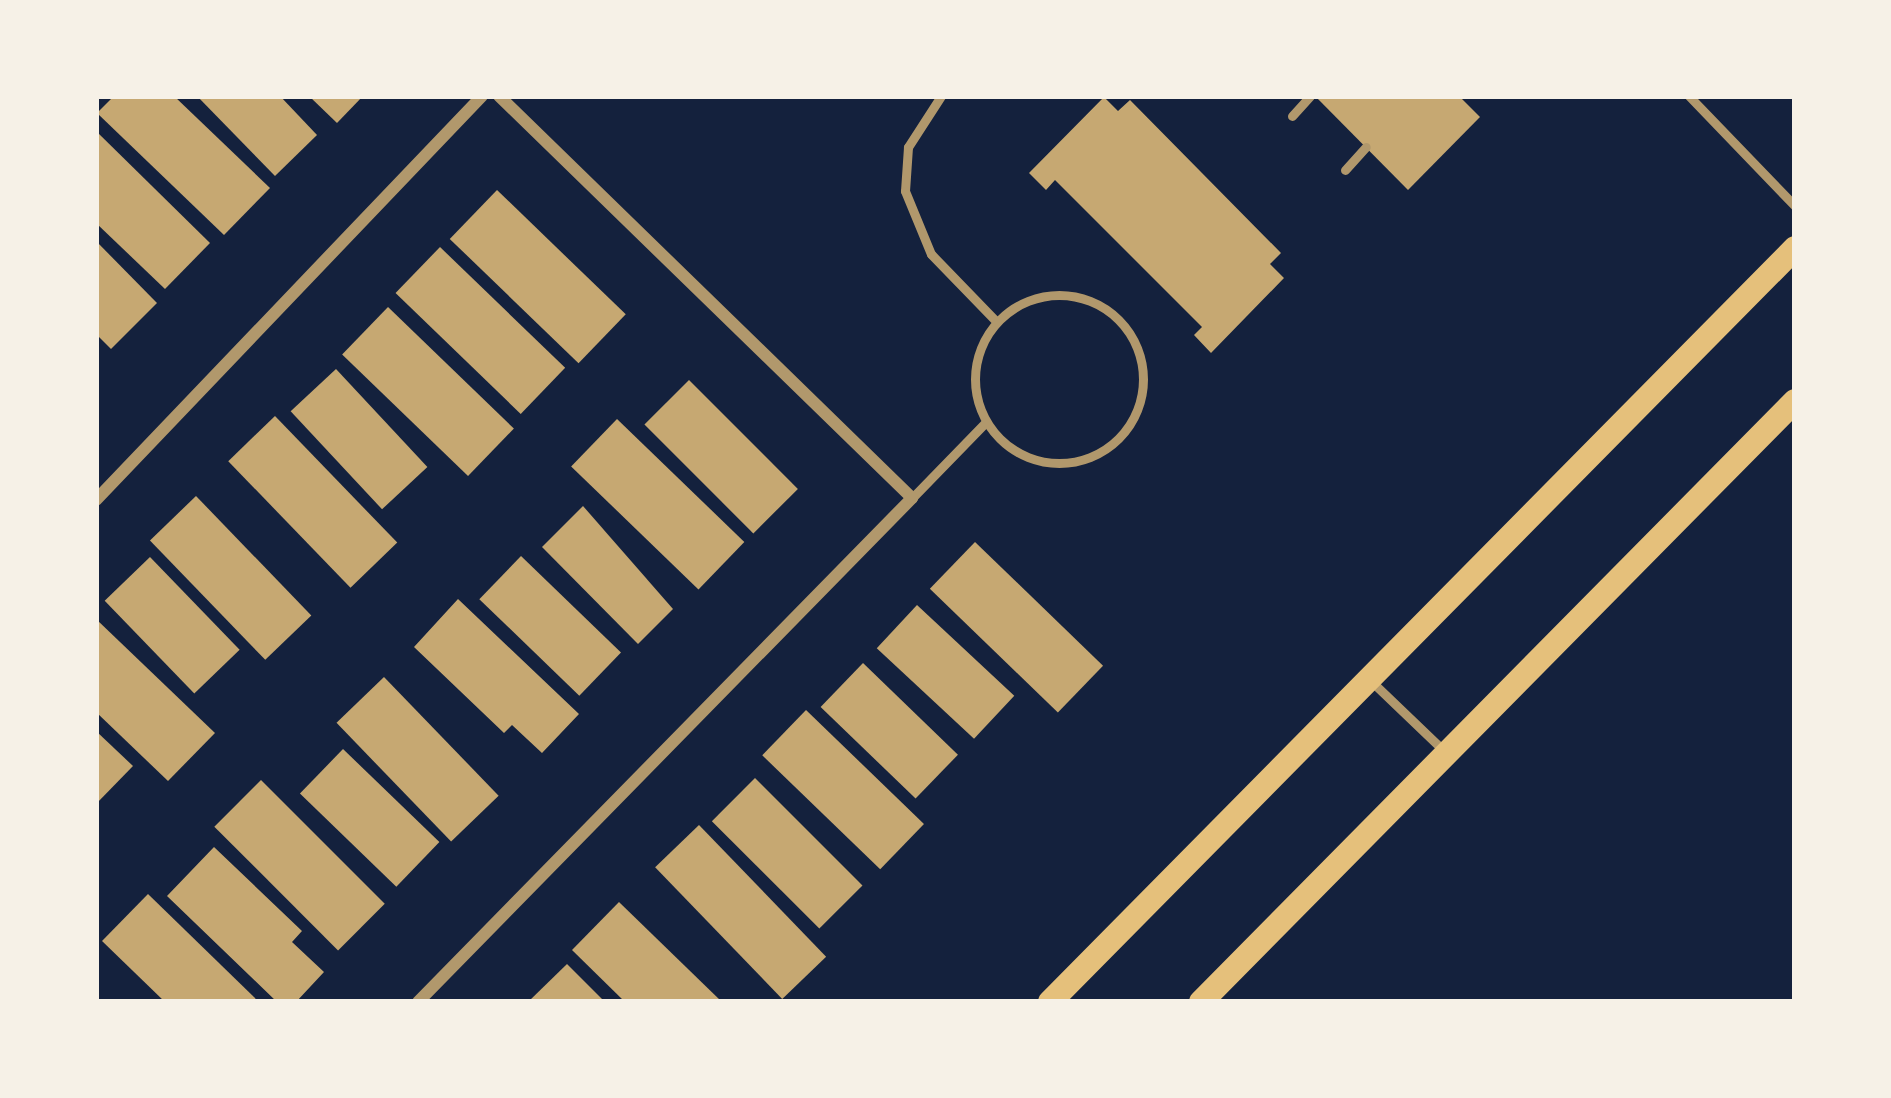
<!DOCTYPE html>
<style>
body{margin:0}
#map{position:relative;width:1891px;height:1098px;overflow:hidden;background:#14213d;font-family:"Work Sans",sans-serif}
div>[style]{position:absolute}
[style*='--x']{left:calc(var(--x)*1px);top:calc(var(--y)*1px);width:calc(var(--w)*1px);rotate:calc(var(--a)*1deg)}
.building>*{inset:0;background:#c6a872;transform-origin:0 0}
.service>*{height:9px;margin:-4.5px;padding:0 4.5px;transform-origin:4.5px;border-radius:4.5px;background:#b1986c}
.service>.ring{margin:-4.5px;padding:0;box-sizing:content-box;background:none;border:9px solid #b1986c;border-radius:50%}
.minor>*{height:12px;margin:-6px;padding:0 6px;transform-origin:6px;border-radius:6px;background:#b1986c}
.secondary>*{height:24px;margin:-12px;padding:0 12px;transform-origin:12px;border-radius:12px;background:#e5c07b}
span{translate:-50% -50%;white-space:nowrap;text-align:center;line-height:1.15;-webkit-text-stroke:9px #f6f1e7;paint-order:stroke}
.frame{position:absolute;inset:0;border:99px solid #f6f1e7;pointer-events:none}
</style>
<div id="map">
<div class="building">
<div style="clip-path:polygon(114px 96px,174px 96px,270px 188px,224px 235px,97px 113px)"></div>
<div style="clip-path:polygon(197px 96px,280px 96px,317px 135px,275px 176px)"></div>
<div style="clip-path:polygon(309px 96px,363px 96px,337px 123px)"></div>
<div style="clip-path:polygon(1315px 96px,1459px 96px,1480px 117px,1408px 190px)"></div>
<div style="clip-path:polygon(1104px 97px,1118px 111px,1130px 100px,1281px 253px,1270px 264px,1284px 278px,1211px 353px,1194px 335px,1202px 327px,1055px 180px,1046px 190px,1029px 173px)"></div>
<div style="clip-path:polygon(96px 131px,210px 243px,165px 289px,96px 223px)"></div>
<div style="left:497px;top:190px;width:179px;height:68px;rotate:44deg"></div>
<div style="clip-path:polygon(96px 241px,157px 303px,111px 349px,96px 334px)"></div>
<div style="left:440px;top:247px;width:174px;height:64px;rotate:44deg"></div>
<div style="left:388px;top:307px;width:175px;height:66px;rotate:44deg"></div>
<div style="left:336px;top:369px;width:134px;height:62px;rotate:47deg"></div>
<div style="left:689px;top:380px;width:154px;height:63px;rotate:45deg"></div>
<div style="left:275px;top:416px;width:176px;height:65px;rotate:46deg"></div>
<div style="left:617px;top:419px;width:177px;height:66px;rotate:44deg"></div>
<div style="left:196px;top:496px;width:166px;height:64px;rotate:46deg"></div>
<div style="clip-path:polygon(583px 506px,673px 609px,638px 644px,542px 547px)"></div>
<div style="left:975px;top:542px;width:178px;height:65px;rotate:44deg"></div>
<div style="left:521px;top:556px;width:139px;height:60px;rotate:44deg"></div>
<div style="left:150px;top:557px;width:129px;height:63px;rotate:46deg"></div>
<div style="clip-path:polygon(458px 599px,579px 714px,542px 753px,512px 725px,504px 733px,414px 647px)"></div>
<div style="left:917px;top:605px;width:133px;height:59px;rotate:43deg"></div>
<div style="clip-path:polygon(96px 619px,215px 733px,168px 781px,96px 712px)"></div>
<div style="left:863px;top:663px;width:132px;height:61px;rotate:44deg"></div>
<div style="left:384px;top:677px;width:165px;height:66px;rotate:46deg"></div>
<div style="left:806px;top:710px;width:164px;height:63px;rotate:44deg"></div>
<div style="clip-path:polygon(96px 731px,133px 766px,96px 804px)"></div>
<div style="left:343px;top:749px;width:134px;height:62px;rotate:44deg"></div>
<div style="left:755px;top:778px;width:152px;height:61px;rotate:45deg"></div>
<div style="left:261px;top:780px;width:175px;height:66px;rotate:45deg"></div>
<div style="left:699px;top:825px;width:183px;height:61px;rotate:46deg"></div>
<div style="clip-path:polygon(214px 847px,302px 931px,292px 942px,324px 972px,296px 1002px,277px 1002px,167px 896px)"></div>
<div style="clip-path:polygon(148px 894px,259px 1002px,165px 1002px,102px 941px)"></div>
<div style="clip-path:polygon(619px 902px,722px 1002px,625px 1002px,572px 950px)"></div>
<div style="clip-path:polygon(567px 964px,605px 1002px,528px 1002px)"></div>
</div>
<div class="service">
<div style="--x:941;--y:96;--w:61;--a:122.9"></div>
<div style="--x:908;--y:147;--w:44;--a:93.9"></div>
<div style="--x:905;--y:191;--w:68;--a:67.6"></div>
<div style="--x:931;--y:254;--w:93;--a:45.9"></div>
<div style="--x:1689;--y:96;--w:153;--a:46.1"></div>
<div style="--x:1292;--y:116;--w:27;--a:-48"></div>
<div style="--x:1345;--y:170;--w:31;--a:-48"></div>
<div class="ring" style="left:975px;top:295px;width:159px;height:159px"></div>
<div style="--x:912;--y:498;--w:106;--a:-45.8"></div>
<div style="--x:1370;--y:680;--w:103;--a:43.8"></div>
</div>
<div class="minor">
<div style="--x:96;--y:500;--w:559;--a:-46.31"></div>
<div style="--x:418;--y:1002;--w:706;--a:-45.57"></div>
<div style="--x:912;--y:498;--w:576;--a:-135.77"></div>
</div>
<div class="secondary">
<div style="--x:1050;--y:1002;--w:1060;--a:-45.34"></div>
<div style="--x:1201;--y:1002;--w:845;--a:-45.34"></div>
</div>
<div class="frame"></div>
</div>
